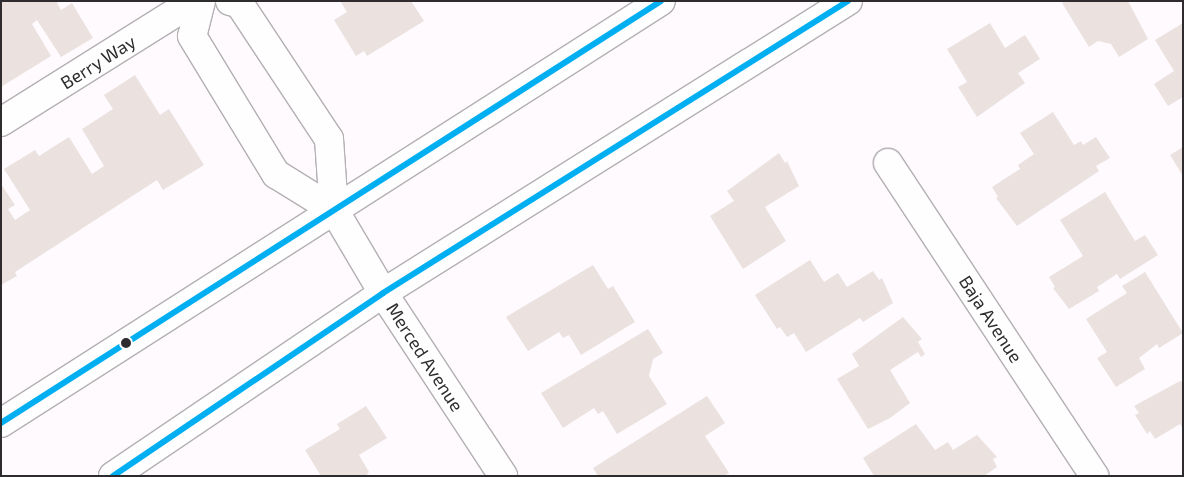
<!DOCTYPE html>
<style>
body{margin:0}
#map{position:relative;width:1184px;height:477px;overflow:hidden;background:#fefafe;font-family:"Exo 2",sans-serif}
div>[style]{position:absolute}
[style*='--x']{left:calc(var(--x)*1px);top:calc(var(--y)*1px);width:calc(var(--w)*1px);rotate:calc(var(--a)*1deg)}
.building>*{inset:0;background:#ebe2e0}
.roads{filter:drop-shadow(1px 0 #b3b0b3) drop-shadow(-1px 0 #b3b0b3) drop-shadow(0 1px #b3b0b3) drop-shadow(0 -1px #b3b0b3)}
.street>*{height:28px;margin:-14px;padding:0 14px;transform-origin:14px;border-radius:14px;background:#fffeff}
.primary>*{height:28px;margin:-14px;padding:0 14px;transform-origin:14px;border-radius:14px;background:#fffeff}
.bus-1>*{height:6px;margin:-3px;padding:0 3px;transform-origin:3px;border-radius:3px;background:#00aff2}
.dots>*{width:14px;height:14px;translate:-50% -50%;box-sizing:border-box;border:2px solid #fff;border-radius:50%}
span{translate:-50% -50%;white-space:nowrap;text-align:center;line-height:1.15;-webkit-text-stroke:4px #fff;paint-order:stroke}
.street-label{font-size:18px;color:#2e2c2e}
.frame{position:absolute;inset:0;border:2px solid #2e2c2e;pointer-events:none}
</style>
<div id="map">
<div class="building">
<div style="clip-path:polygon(1px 1px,60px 1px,57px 3px,61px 10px,72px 3px,93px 38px,61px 57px,37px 20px,32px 24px,51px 56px,1px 87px)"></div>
<div style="clip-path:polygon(340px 1px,411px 1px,424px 21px,367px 56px,364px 51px,356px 56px,334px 20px,347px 12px)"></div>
<div style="clip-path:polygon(1065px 1px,1128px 1px,1148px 39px,1119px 57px,1111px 44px,1098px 41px,1089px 47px,1062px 3px)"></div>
<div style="clip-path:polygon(990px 23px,1005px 48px,1025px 35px,1040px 59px,1018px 73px,1025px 83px,977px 117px,958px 87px,967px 82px,947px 49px)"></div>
<div style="clip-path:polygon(1183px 23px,1183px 97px,1168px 106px,1154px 84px,1174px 71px,1155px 40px)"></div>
<div style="clip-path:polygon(135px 75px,160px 115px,169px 109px,204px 165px,163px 190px,157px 180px,15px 272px,17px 276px,1px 285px,1px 184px,15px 205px,8px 209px,15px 220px,30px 210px,4px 169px,35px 150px,39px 156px,69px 137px,92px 174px,104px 166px,82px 129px,113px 109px,104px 95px)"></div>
<div style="clip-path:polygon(1053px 112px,1074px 145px,1081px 141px,1083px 145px,1096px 137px,1110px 158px,1096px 166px,1099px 171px,1017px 226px,996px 198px,998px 197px,992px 187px,1020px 169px,1018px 165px,1034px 154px,1020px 133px)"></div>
<div style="clip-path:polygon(1183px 147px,1183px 176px,1170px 155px)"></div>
<div style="clip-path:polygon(779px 153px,785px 163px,787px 161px,799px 186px,765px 207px,786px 241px,743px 269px,710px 216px,734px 201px,727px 191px)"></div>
<div style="clip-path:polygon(1105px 192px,1135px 241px,1145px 235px,1158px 255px,1120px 279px,1117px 274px,1097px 287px,1099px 291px,1069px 309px,1053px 288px,1055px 287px,1049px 277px,1083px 256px,1060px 220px)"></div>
<div style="clip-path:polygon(810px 260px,824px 282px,838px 273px,847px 287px,873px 271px,879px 280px,882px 278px,893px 303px,863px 322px,860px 318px,806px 352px,794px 333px,787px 337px,780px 327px,777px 329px,755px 295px)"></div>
<div style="clip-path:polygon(593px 265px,608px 289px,613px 286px,635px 322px,581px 355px,569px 335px,563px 338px,559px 332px,528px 351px,506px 317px)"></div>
<div style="clip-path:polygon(1145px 272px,1183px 333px,1159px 348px,1157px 344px,1139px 358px,1145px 369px,1116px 387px,1097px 358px,1107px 352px,1086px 319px,1127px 293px,1122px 286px)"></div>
<div style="clip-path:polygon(903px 317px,922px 339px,918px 342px,925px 354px,921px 357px,918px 352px,890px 370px,910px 403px,890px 418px,868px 429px,837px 379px,859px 366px,852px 354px)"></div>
<div style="clip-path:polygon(648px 329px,663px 353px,653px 359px,649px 376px,667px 404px,617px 434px,603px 411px,598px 414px,594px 408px,563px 428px,541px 393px)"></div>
<div style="clip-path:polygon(1180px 381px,1183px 382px,1183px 429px,1180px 424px,1155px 439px,1150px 431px,1147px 434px,1135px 415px,1139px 413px,1134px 406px)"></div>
<div style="clip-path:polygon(707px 396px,725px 423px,705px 436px,729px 473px,724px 476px,598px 476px,593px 468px)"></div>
<div style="clip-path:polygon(366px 406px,387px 438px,359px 455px,369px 472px,366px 476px,321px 476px,305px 450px,340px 429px,337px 424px)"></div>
<div style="clip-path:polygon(916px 424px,935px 450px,948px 442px,953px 450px,977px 435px,997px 457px,993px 459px,997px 467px,984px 476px,874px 476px,863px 458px)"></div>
</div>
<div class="roads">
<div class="street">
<div style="--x:201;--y:1;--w:36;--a:104"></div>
<div style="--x:192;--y:36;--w:162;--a:58.7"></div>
<div style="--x:276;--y:174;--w:68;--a:31.8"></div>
<div style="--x:230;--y:1;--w:9;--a:13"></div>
<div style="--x:239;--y:3;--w:163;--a:56.5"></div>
<div style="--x:329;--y:139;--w:71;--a:86"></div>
<div style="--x:334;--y:210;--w:96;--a:59.4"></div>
<div style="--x:383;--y:293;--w:219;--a:56.7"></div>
<div style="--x:1;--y:122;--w:228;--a:-32.1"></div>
<div style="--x:888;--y:163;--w:375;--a:56.6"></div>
</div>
<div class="primary">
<div style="--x:1;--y:423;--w:783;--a:-32.59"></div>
<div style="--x:113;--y:476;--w:326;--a:-34.1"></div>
<div style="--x:383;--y:293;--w:549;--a:-32.13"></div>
</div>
</div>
<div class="bus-1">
<div style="--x:1;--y:423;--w:783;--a:-32.59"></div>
<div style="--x:113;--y:476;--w:326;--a:-34.1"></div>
<div style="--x:383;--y:293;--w:549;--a:-32.13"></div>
</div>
<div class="dots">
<div style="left:126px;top:343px;background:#2e2c2e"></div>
</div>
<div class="street-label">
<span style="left:98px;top:62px;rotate:-32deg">Berry Way</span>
<span style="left:991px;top:319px;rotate:57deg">Baja Avenue</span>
<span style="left:425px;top:357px;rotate:57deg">Merced Avenue</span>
</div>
<div class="frame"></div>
</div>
